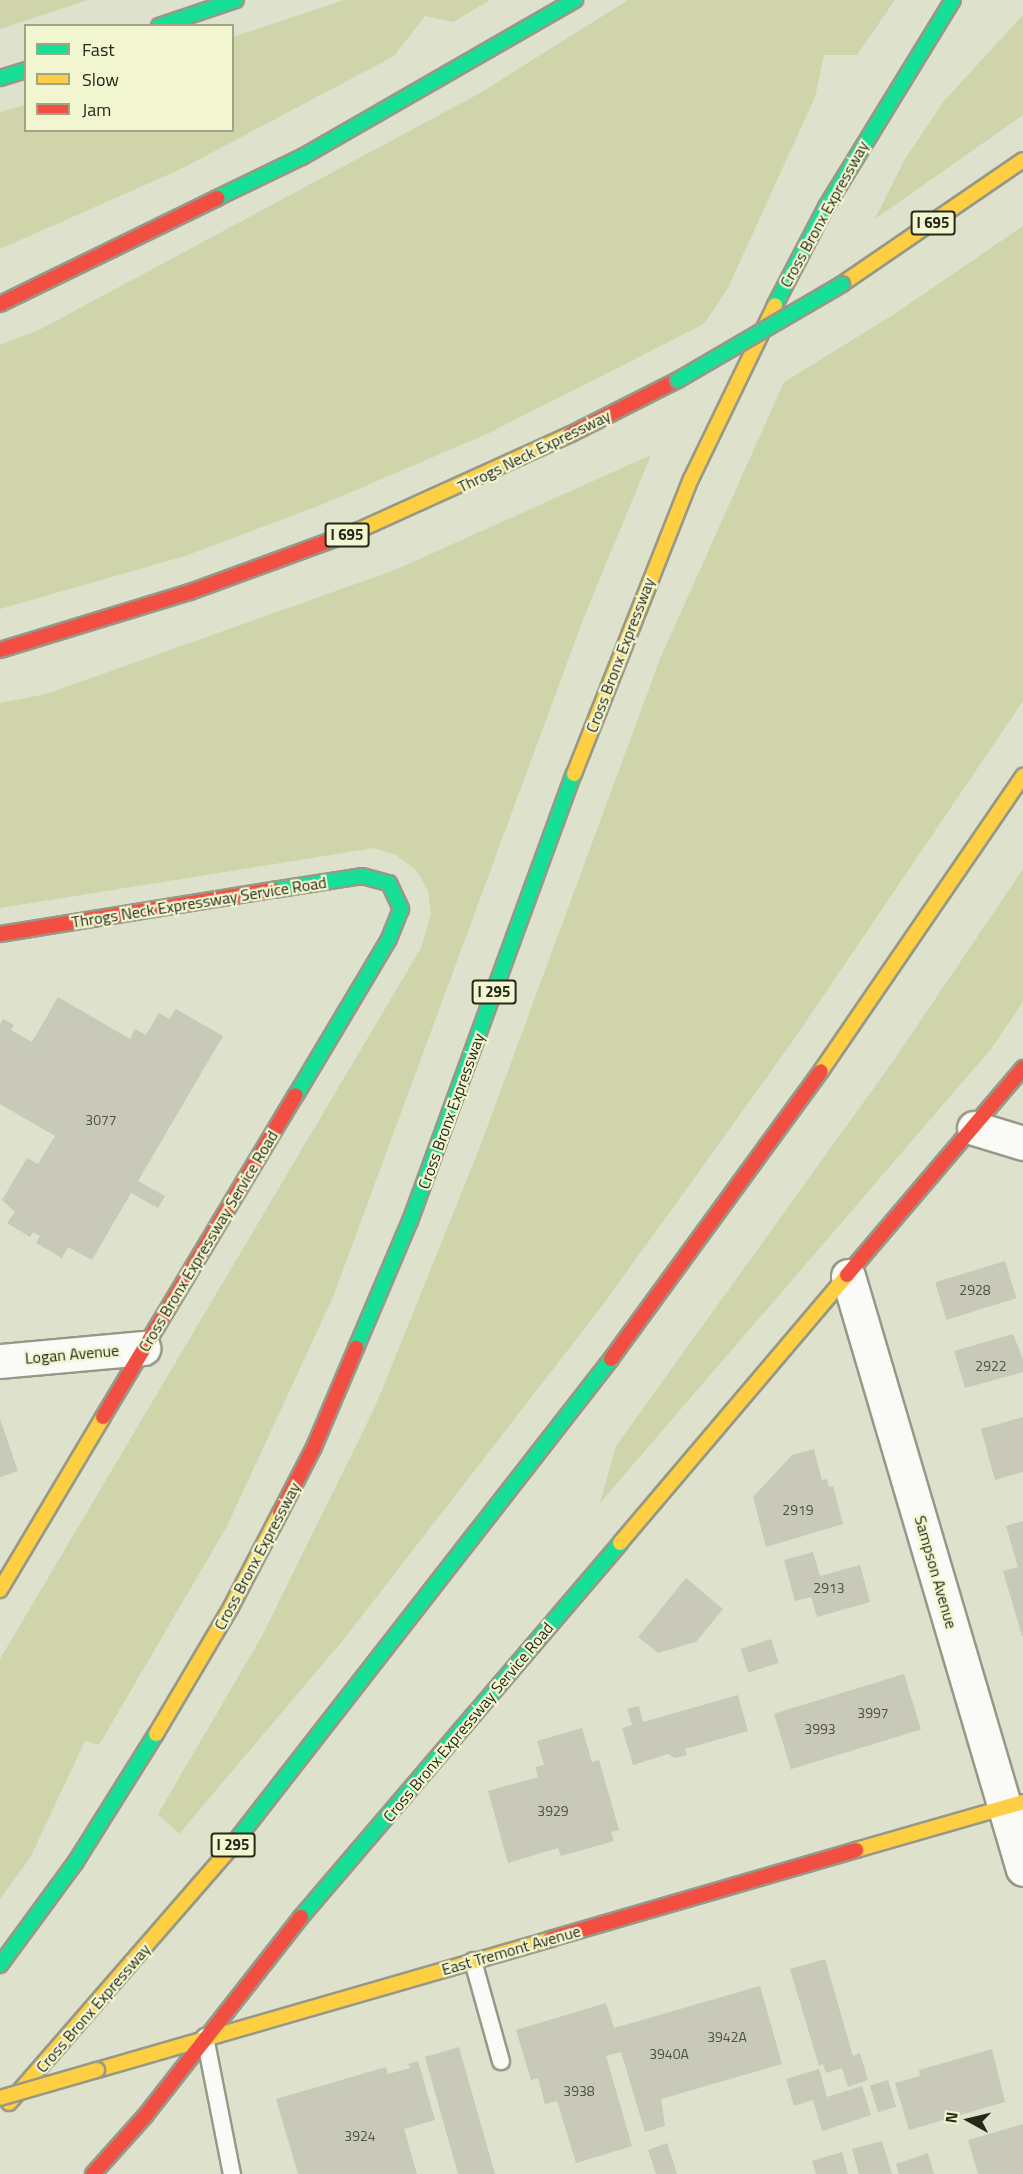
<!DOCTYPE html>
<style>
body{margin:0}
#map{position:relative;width:1023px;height:2174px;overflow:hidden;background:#dee1cb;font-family:"Titillium Web",sans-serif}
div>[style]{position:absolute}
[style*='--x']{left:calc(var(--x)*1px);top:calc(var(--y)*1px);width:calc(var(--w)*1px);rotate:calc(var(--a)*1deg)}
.green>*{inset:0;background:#d0d4aa}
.building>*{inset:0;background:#c8c9b8;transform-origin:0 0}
.roads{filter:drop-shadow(2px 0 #969888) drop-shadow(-2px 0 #969888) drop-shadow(0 2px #969888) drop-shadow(0 -2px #969888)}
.lane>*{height:16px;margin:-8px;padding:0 8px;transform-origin:8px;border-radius:8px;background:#fafaf7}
.street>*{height:33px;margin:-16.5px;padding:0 16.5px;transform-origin:16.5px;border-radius:16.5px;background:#fafaf7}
.fast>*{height:14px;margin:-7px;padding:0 7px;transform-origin:7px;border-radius:7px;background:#16e098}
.slow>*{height:14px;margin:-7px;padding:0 7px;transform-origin:7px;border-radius:7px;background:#ffcf43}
.jam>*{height:14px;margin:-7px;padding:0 7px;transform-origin:7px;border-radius:7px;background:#f24e42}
.bridges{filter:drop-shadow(2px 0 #969888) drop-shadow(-2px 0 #969888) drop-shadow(0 2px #969888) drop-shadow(0 -2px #969888)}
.fast-bridge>*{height:14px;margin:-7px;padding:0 7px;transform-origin:7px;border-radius:7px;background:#16e098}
.slow-bridge>*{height:14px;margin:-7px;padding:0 7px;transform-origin:7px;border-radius:7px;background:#ffcf43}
span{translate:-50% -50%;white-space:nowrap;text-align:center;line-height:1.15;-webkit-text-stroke:4.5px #f2f6d0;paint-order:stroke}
.number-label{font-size:14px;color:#515243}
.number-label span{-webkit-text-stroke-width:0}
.shield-label span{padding:2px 4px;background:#f2f6d0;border:2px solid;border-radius:4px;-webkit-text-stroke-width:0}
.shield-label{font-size:15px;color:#27281a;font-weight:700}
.street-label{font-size:16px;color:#27281a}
.legend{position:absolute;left:24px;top:24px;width:210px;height:108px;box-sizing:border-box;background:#f2f6d0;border:2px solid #a1a487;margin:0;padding:8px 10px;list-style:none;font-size:18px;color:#27281a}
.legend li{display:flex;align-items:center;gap:12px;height:30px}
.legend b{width:30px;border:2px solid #a1a487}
.north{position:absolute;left:939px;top:2090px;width:60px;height:60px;-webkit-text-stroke:4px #f2f6d0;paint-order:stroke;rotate:278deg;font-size:16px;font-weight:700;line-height:24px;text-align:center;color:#27281a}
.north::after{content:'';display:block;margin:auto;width:21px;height:27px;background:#27281a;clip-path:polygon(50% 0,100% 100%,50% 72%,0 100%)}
</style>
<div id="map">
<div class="green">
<div style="clip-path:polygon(0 0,88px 0,0 29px)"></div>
<div style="clip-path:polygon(344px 0,490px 0,453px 22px,425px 16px,394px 56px,181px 169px,0 249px,0 112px,25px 105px,26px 130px,232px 130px,233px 37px)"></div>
<div style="clip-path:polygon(628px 0,895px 0,857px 55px,824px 55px,815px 97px,728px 288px,704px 324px,489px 433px,323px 504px,185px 556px,0 609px,0 345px,39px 330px,482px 92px)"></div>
<div style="clip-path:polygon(1023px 15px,1023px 115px,875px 219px,905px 159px,944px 101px)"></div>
<div style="clip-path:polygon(1023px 226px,1023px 701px,790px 1045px,605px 1302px,344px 1639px,179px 1834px,158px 1814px,262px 1636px,375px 1407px,478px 1152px,660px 659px,784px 382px,893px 315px)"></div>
<div style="clip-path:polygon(651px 455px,584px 617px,333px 1297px,227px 1526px,99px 1745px,85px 1741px,30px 1858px,0 1899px,0 1659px,421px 948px,431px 915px,428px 890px,416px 870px,396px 855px,374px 848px,0 908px,0 703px,46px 694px,395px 570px)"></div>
<div style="clip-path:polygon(1023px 869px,1023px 1001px,1016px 1012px,991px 1049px,600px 1503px,616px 1446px,894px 1060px)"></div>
</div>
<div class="building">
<div style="clip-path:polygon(58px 997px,130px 1039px,135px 1029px,146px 1035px,159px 1013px,169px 1019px,176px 1009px,223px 1036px,138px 1181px,165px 1196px,158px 1208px,131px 1193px,92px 1260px,68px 1247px,62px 1258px,36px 1243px,40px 1236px,33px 1232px,30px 1237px,7px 1223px,15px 1212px,2px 1200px,27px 1158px,38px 1164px,55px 1136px,0 1104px,0 1025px,3px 1019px,14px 1025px,11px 1030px,32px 1042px)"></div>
<div style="left:1005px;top:1261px;width:39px;height:73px;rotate:73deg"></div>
<div style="clip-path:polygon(1013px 1334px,1023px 1359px,1023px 1372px,965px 1388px,954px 1351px)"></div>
<div style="clip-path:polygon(1023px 1417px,1023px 1472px,995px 1480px,981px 1429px)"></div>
<div style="clip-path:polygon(0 1419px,18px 1471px,0 1477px)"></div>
<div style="clip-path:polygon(814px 1449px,822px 1480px,827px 1479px,829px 1487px,833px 1486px,843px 1524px,766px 1547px,753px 1497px,792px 1455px)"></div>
<div style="clip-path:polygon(1023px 1521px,1023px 1636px,1022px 1636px,1003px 1571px,1018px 1567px,1006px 1526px)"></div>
<div style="clip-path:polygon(813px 1552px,820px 1576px,860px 1565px,870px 1602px,817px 1617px,811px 1597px,795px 1601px,784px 1560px)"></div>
<div style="clip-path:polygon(686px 1578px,723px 1609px,696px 1642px,658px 1653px,638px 1637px)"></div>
<div style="left:771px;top:1639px;width:25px;height:32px;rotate:72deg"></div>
<div style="left:904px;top:1674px;width:58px;height:136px;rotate:73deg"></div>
<div style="clip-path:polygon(738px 1695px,748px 1731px,685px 1749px,687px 1755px,675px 1758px,668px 1754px,633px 1765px,622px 1728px,632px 1725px,627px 1709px,639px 1706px,643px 1722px)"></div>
<div style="clip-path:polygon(582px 1728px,592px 1762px,599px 1760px,619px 1830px,611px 1832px,614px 1841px,561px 1856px,558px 1848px,508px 1863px,488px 1791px,538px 1777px,535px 1767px,544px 1765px,537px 1741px)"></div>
<div style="clip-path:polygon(825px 1959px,853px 2056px,860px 2053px,868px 2080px,848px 2087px,842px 2068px,826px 2073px,823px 2064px,819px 2066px,790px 1969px)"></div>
<div style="clip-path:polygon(760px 1986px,782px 2064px,661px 2099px,665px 2126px,645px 2132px,621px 2052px,606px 2056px,632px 2146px,576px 2163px,557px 2101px,545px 2104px,538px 2078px,531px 2080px,516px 2030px,606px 2003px,614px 2028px)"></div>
<div style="clip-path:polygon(459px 2047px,487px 2146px,495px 2174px,458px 2174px,425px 2057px)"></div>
<div style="clip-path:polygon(992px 2049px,1005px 2102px,909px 2130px,895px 2083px,920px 2076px,919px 2070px)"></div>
<div style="clip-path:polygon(418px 2061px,435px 2120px,404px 2129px,417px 2174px,298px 2174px,276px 2099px,386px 2067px,388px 2074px,410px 2068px,408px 2064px)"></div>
<div style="clip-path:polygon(819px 2069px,827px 2097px,862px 2086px,871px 2115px,822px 2131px,813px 2100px,794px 2106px,786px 2079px)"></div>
<div style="left:888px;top:2080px;width:28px;height:19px;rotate:73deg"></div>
<div style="clip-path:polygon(1023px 2124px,1023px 2174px,978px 2174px,968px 2140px)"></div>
<div style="clip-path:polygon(882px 2141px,892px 2174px,859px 2174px,852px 2149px)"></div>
<div style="clip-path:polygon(667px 2143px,677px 2174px,656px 2174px,648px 2150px)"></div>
<div style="clip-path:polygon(842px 2152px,848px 2174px,816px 2174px,812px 2161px)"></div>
<div style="clip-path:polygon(928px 2153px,934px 2174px,899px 2174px,896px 2164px)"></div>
</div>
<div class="roads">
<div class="lane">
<div style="--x:473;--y:1961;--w:104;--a:74.4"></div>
<div style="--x:205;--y:2037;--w:140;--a:78.9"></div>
</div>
<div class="street">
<div style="--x:974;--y:1128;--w:51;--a:17"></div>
<div style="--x:848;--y:1276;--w:618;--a:73.56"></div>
<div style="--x:0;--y:1361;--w:144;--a:-5.2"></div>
</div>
<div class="fast">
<div style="--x:159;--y:26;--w:81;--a:-18.7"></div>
<div style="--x:0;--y:78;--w:27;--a:-17"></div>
<div style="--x:217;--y:198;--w:94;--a:-25.8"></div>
<div style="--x:302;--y:157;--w:315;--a:-29.9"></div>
<div style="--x:775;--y:305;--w:110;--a:-62.5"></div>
<div style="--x:826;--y:207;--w:243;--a:-58.5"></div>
<div style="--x:273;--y:890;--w:90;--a:-8.9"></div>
<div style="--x:362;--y:876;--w:28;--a:15"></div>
<div style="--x:389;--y:883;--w:29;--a:65"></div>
<div style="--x:401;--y:909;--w:32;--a:112"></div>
<div style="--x:389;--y:939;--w:182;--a:120.8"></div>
<div style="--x:356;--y:1348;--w:138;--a:-67"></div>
<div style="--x:410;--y:1221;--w:476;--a:-69.9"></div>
<div style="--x:227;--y:1852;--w:625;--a:-52.08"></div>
<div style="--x:301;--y:1917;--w:492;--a:-49.5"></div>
<div style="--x:0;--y:1965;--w:127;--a:-53.7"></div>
<div style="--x:75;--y:1863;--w:152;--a:-57.9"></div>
</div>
<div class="slow">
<div style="--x:842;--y:284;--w:219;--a:-34.4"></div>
<div style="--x:357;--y:531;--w:233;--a:-24.4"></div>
<div style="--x:574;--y:774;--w:317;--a:-68.4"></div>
<div style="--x:691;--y:479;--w:193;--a:-64.2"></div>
<div style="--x:821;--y:1071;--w:358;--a:-55.6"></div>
<div style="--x:620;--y:1543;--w:351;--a:-49.7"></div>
<div style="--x:0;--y:1590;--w:201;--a:-59.2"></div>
<div style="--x:156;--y:1734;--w:147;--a:-59.4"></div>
<div style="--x:231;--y:1607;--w:106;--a:-62.5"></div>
<div style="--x:856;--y:1850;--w:174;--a:-16"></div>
<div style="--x:97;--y:2070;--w:472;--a:-16.1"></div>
<div style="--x:9;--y:2103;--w:332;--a:-49"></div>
</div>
<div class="jam">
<div style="--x:0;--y:304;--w:242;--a:-26"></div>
<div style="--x:569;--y:435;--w:122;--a:-26.8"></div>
<div style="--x:0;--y:650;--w:199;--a:-17"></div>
<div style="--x:190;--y:592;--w:178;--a:-20.1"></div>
<div style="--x:0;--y:934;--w:277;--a:-9.2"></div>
<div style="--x:847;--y:1275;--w:272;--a:-49.6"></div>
<div style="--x:611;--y:1359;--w:356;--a:-53.9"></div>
<div style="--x:103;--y:1417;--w:375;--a:-59.1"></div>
<div style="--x:280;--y:1513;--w:74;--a:-62.7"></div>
<div style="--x:314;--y:1447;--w:108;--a:-67"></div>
<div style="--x:550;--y:1939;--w:319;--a:-16.2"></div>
<div style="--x:93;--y:2174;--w:78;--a:-48.1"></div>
<div style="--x:145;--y:2116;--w:253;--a:-51.9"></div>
</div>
</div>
<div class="bridges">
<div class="fast-bridge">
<div style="--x:678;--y:380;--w:190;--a:-30.3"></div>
</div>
<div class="slow-bridge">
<div style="--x:0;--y:2098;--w:101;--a:-16.1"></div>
</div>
</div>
<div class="number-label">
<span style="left:101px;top:1120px">3077</span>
<span style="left:975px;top:1290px">2928</span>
<span style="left:991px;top:1366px">2922</span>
<span style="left:798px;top:1510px">2919</span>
<span style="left:829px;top:1588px">2913</span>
<span style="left:873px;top:1713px">3997</span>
<span style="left:820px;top:1729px">3993</span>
<span style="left:553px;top:1811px">3929</span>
<span style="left:727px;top:2037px">3942A</span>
<span style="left:669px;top:2054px">3940A</span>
<span style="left:579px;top:2091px">3938</span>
<span style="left:360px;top:2136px">3924</span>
</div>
<div class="shield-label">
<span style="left:933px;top:223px">I 695</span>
<span style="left:347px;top:535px">I 695</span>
<span style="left:494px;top:992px">I 295</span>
<span style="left:233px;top:1845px">I 295</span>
</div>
<div class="street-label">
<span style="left:824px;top:214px;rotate:-61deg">Cross Bronx Expressway</span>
<span style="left:534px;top:451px;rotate:-26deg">Throgs Neck Expressway</span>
<span style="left:620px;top:655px;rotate:-69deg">Cross Bronx Expressway</span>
<span style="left:199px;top:902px;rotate:-9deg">Throgs Neck Expressway Service Road</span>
<span style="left:451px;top:1111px;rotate:-70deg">Cross Bronx Expressway</span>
<span style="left:208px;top:1241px;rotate:-59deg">Cross Bronx Expressway Service Road</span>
<span style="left:72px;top:1354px;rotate:-5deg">Logan Avenue</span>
<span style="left:257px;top:1556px;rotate:-62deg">Cross Bronx Expressway</span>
<span style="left:936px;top:1572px;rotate:74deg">Sampson Avenue</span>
<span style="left:468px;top:1722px;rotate:-50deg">Cross Bronx Expressway Service Road</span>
<span style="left:511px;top:1950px;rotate:-16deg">East Tremont Avenue</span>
<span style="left:93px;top:2008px;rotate:-49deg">Cross Bronx Expressway</span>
</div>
<ul class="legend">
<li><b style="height:8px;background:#16e098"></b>Fast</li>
<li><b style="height:8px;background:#ffcf43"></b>Slow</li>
<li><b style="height:8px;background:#f24e42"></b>Jam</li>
</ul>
<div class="north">N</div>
</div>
